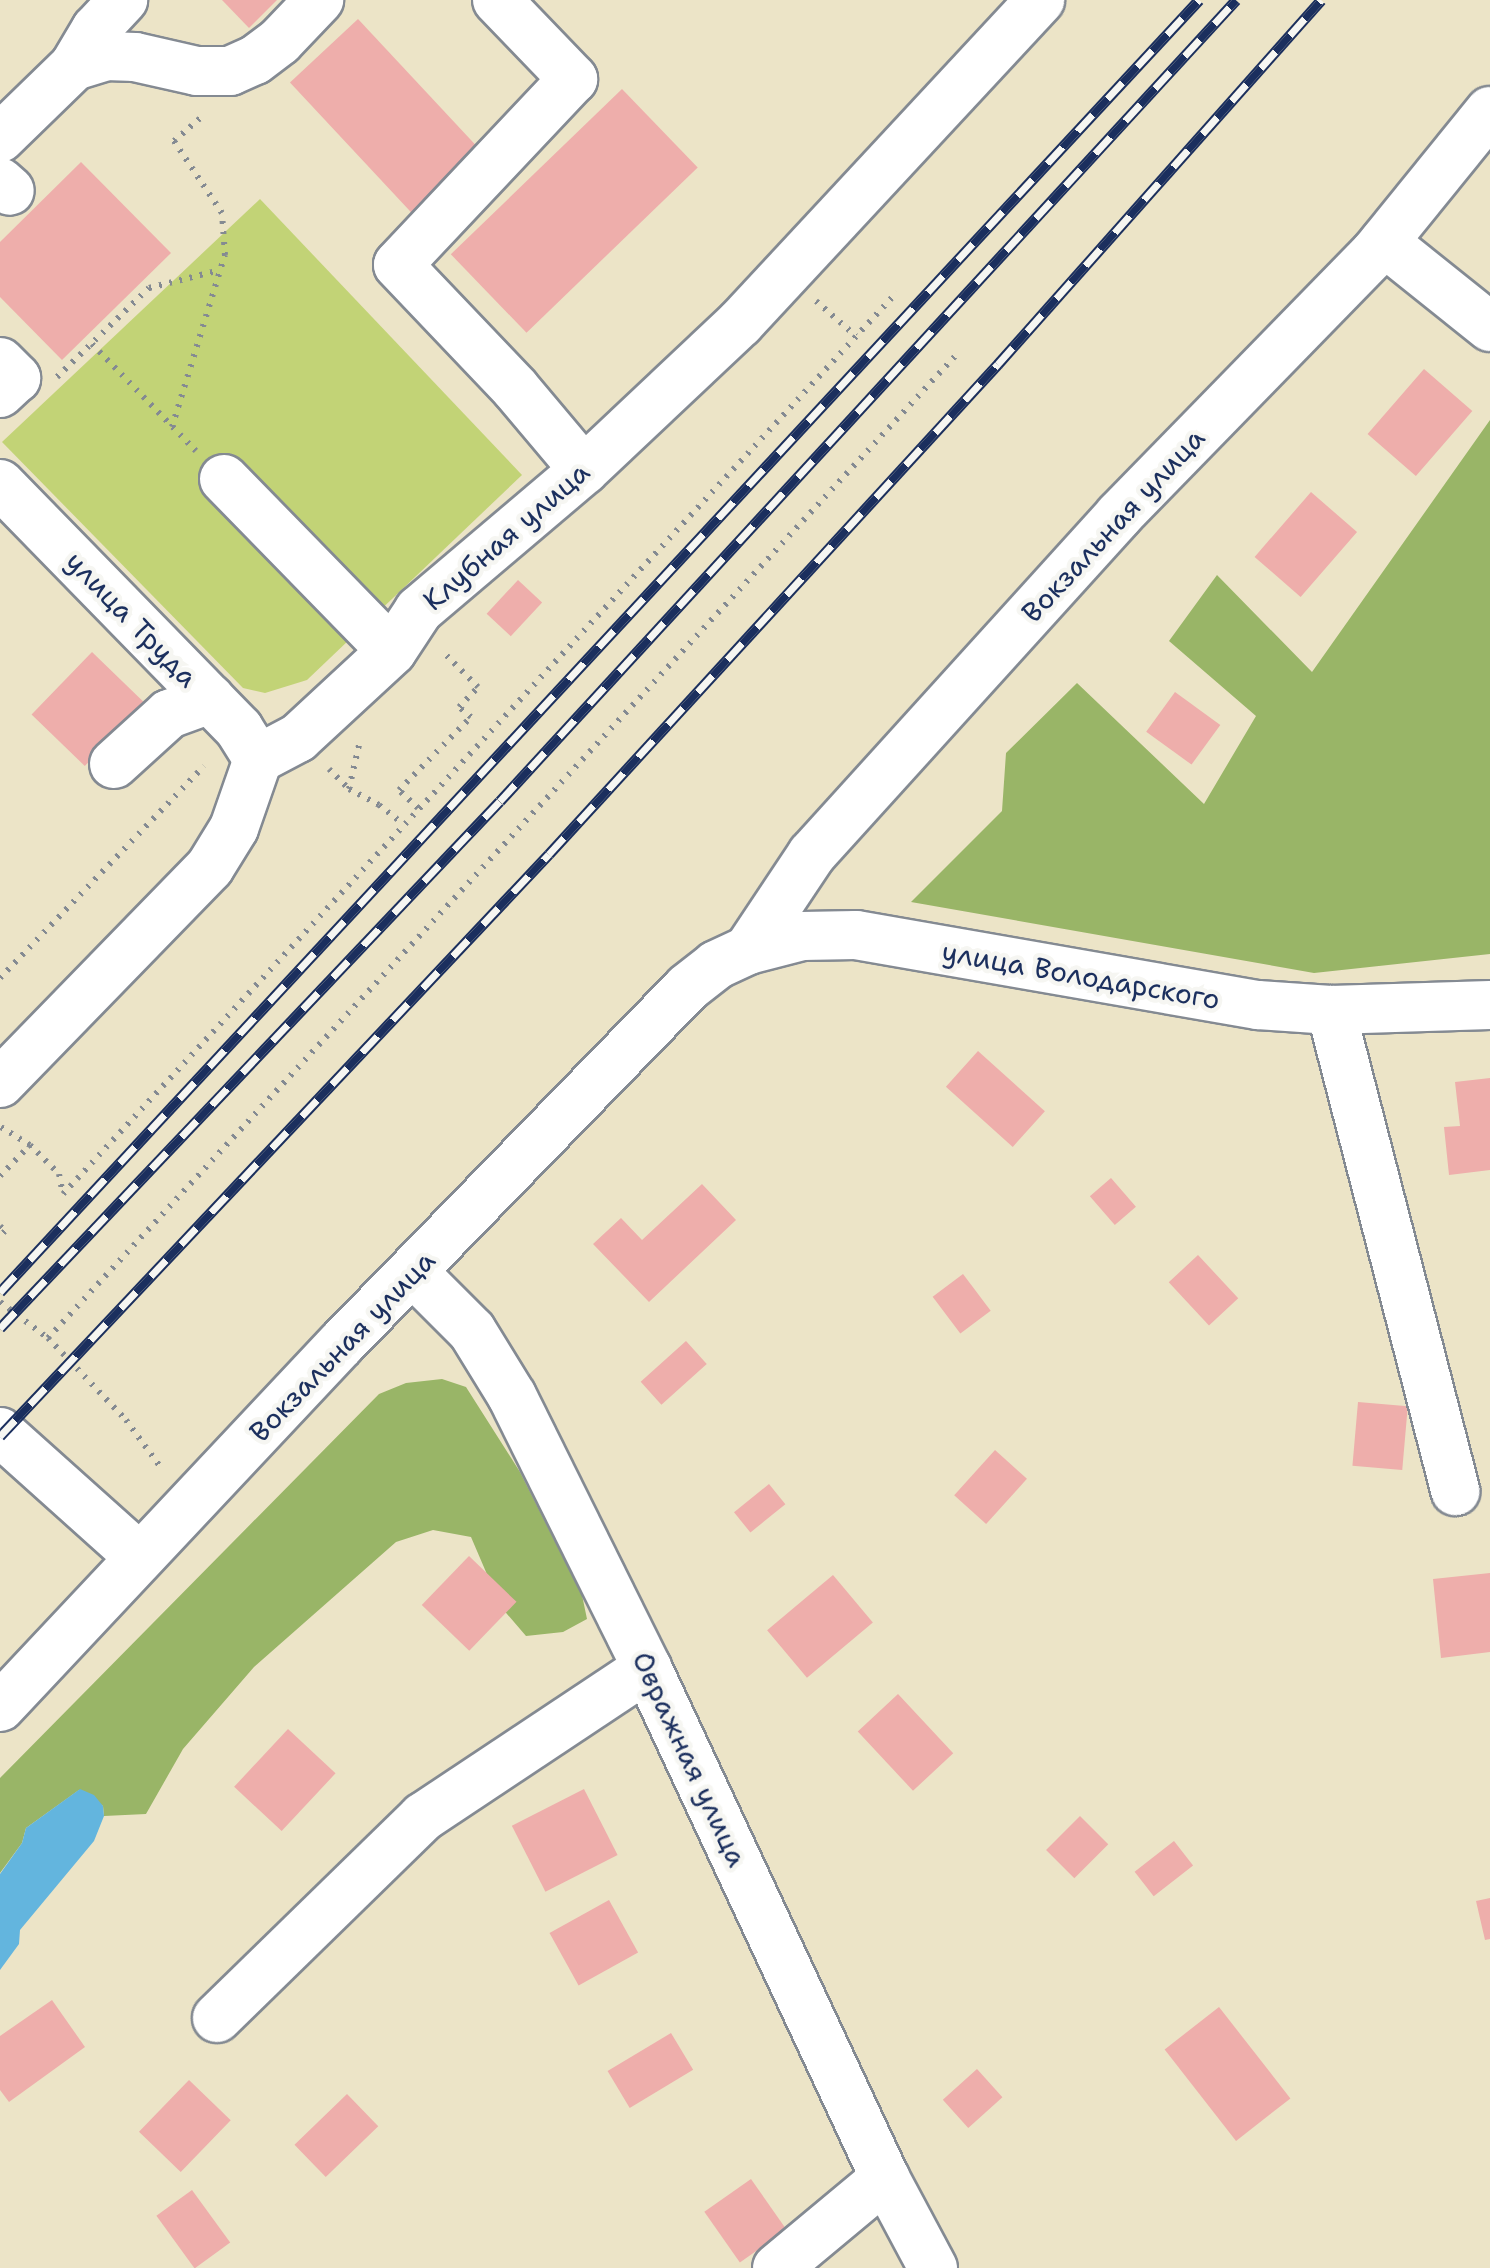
<!DOCTYPE html>
<meta charset="utf-8">
<style>
body{margin:0}
#map{position:relative;width:1490px;height:2268px;overflow:hidden;background:#ece4c7;font-family:"Shantell Sans",sans-serif}
div>[style]{position:absolute}
[style*='--x']{left:calc(var(--x)*1px);top:calc(var(--y)*1px);width:calc(var(--w)*1px);rotate:calc(var(--a)*1deg)}
.green>*{inset:0;background:#c2d376}
.forest>*{inset:0;background:#99b567}
.water>*{inset:0;background:#63b5de}
.building>*{inset:0;background:#eeaeab;transform-origin:0 0}
.path>*{height:6px;margin-top:-3px;transform-origin:0;background:repeating-linear-gradient(90deg,#848a92 0 2.5px,transparent 0 10.5px)}
.roads{filter:drop-shadow(2px 0 #848a92) drop-shadow(-2px 0 #848a92) drop-shadow(0 2px #848a92) drop-shadow(0 -2px #848a92)}
.minor>*{height:48px;margin:-24px;padding:0 24px;transform-origin:24px;border-radius:24px;background:#fff}
.rail>*{height:11px;margin-top:-5.5px;transform-origin:0;background:repeating-linear-gradient(90deg,#f6f6f2 0 22px,#1b2f5e 0 44px);box-sizing:border-box;border-block:2px solid #1b2f5e}
span{translate:-50% -50%;white-space:nowrap;text-align:center;line-height:1.15;-webkit-text-stroke:9px #f6f6f2;paint-order:stroke}
.street-label{font-size:28px;color:#1b2f5e}
</style>
<div id="map">
<div class="green">
<div style="clip-path:polygon(260px 199px,522px 475px,307px 680px,265px 693px,243px 688px,2px 442px)"></div>
</div>
<div class="forest">
<div style="clip-path:polygon(1490px 420px,1490px 954px,1314px 973px,911px 902px,1002px 811px,1006px 753px,1077px 683px,1204px 804px,1256px 716px,1169px 641px,1217px 575px,1312px 672px)"></div>
<div style="clip-path:polygon(442px 1379px,466px 1387px,520px 1472px,582px 1595px,587px 1619px,563px 1632px,526px 1636px,501px 1607px,471px 1537px,433px 1530px,396px 1542px,254px 1667px,183px 1749px,146px 1814px,104px 1816px,103px 1806px,79px 1790px,26px 1828px,22px 1843px,0 1873px,0 1778px,379px 1394px,406px 1383px)"></div>
</div>
<div class="water">
<div style="clip-path:polygon(80px 1789px,94px 1795px,103px 1806px,104px 1816px,94px 1841px,20px 1930px,19px 1944px,0 1970px,0 1874px,22px 1843px,26px 1828px)"></div>
</div>
<div class="building">
<div style="clip-path:polygon(222px 0,277px 0,249px 28px)"></div>
<div style="left:358px;top:19px;width:182px;height:93px;rotate:47deg"></div>
<div style="left:622px;top:89px;width:109px;height:238px;rotate:46deg"></div>
<div style="clip-path:polygon(81px 162px,171px 253px,62px 360px,0 297px,0 242px)"></div>
<div style="left:1424px;top:369px;width:64px;height:86px;rotate:41deg"></div>
<div style="left:1311px;top:492px;width:61px;height:86px;rotate:41deg"></div>
<div style="left:518px;top:580px;width:33px;height:46px;rotate:43deg"></div>
<div style="left:92px;top:652px;width:74px;height:87px;rotate:44deg"></div>
<div style="left:1175px;top:692px;width:56px;height:49px;rotate:36deg"></div>
<div style="left:978px;top:1051px;width:90px;height:48px;rotate:42deg"></div>
<div style="clip-path:polygon(1490px 1078px,1490px 1170px,1449px 1175px,1444px 1127px,1460px 1126px,1455px 1082px)"></div>
<div style="left:1111px;top:1178px;width:38px;height:28px;rotate:49deg"></div>
<div style="clip-path:polygon(702px 1184px,736px 1220px,649px 1302px,593px 1244px,621px 1218px,642px 1240px)"></div>
<div style="left:1198px;top:1255px;width:59px;height:40px;rotate:47deg"></div>
<div style="left:963px;top:1274px;width:46px;height:38px;rotate:53deg"></div>
<div style="left:686px;top:1341px;width:31px;height:61px;rotate:48deg"></div>
<div style="left:1358px;top:1402px;width:50px;height:64px;rotate:5deg"></div>
<div style="left:995px;top:1450px;width:43px;height:61px;rotate:42deg"></div>
<div style="left:769px;top:1484px;width:26px;height:45px;rotate:51deg"></div>
<div style="left:469px;top:1556px;width:66px;height:68px;rotate:44deg"></div>
<div style="clip-path:polygon(1490px 1573px,1490px 1652px,1441px 1658px,1433px 1579px)"></div>
<div style="left:833px;top:1575px;width:62px;height:86px;rotate:50deg"></div>
<div style="left:898px;top:1694px;width:81px;height:55px;rotate:47deg"></div>
<div style="left:288px;top:1729px;width:65px;height:79px;rotate:43deg"></div>
<div style="left:584px;top:1789px;width:74px;height:81px;rotate:63deg"></div>
<div style="left:1080px;top:1816px;width:40px;height:48px;rotate:45deg"></div>
<div style="left:1174px;top:1841px;width:31px;height:50px;rotate:52deg"></div>
<div style="clip-path:polygon(1490px 1898px,1490px 1939px,1485px 1940px,1476px 1901px)"></div>
<div style="left:609px;top:1900px;width:60px;height:68px;rotate:61deg"></div>
<div style="clip-path:polygon(52px 2000px,85px 2047px,9px 2102px,0 2090px,0 2036px)"></div>
<div style="left:1219px;top:2007px;width:116px;height:69px;rotate:52deg"></div>
<div style="left:671px;top:2033px;width:43px;height:74px;rotate:59deg"></div>
<div style="left:977px;top:2069px;width:38px;height:46px;rotate:48deg"></div>
<div style="left:189px;top:2080px;width:58px;height:72px;rotate:44deg"></div>
<div style="left:347px;top:2094px;width:45px;height:73px;rotate:46deg"></div>
<div style="left:751px;top:2179px;width:62px;height:57px;rotate:55deg"></div>
<div style="left:192px;top:2190px;width:65px;height:44px;rotate:54deg"></div>
</div>
<div class="path">
<div style="--x:816;--y:301;--w:53;--a:41.2"></div>
<div style="--x:92;--y:344;--w:149;--a:45.8"></div>
<div style="--x:57;--y:377;--w:128;--a:-44.1"></div>
<div style="--x:149;--y:288;--w:73;--a:-14.2"></div>
<div style="--x:172;--y:427;--w:180;--a:-72.9"></div>
<div style="--x:225;--y:255;--w:42;--a:-94.1"></div>
<div style="--x:222;--y:213;--w:87;--a:-123.7"></div>
<div style="--x:174;--y:141;--w:38;--a:-41"></div>
<div style="--x:329;--y:769;--w:28;--a:45"></div>
<div style="--x:349;--y:789;--w:34;--a:28"></div>
<div style="--x:379;--y:805;--w:31;--a:38"></div>
<div style="--x:349;--y:789;--w:45;--a:-77.2"></div>
<div style="--x:418;--y:808;--w:26;--a:-137"></div>
<div style="--x:399;--y:790;--w:103;--a:-45.4"></div>
<div style="--x:471;--y:717;--w:16;--a:-140"></div>
<div style="--x:459;--y:707;--w:28;--a:-46"></div>
<div style="--x:478;--y:687;--w:52;--a:-135"></div>
<div style="--x:0;--y:978;--w:294;--a:-46.1"></div>
<div style="--x:1;--y:1127;--w:34;--a:32"></div>
<div style="--x:0;--y:1176;--w:43;--a:-45.9"></div>
<div style="--x:30;--y:1145;--w:41;--a:45"></div>
<div style="--x:59;--y:1174;--w:20;--a:79"></div>
<div style="--x:63;--y:1194;--w:1228;--a:-47.24"></div>
<div style="--x:0;--y:1226;--w:7;--a:45"></div>
<div style="--x:5;--y:1231;--w:7;--a:135"></div>
<div style="--x:0;--y:1302;--w:60;--a:36.9"></div>
<div style="--x:48;--y:1338;--w:113;--a:46.4"></div>
<div style="--x:126;--y:1420;--w:61;--a:53.7"></div>
<div style="--x:48;--y:1338;--w:1340;--a:-47.27"></div>
</div>
<div class="roads">
<div class="minor">
<div style="--x:497;--y:0;--w:110;--a:46.1"></div>
<div style="--x:573;--y:79;--w:255;--a:133.3"></div>
<div style="--x:398;--y:265;--w:170;--a:46.4"></div>
<div style="--x:515;--y:388;--w:107;--a:49.9"></div>
<div style="--x:74;--y:66;--w:34;--a:-17"></div>
<div style="--x:106;--y:56;--w:29;--a:2"></div>
<div style="--x:135;--y:57;--w:64;--a:12.7"></div>
<div style="--x:197;--y:71;--w:33;--a:0"></div>
<div style="--x:230;--y:71;--w:27;--a:-24"></div>
<div style="--x:255;--y:60;--w:31;--a:-37"></div>
<div style="--x:280;--y:41;--w:57;--a:-46.4"></div>
<div style="--x:0;--y:138;--w:103;--a:-44.2"></div>
<div style="--x:74;--y:66;--w:43;--a:-59.3"></div>
<div style="--x:96;--y:29;--w:40;--a:-47"></div>
<div style="--x:0;--y:182;--w:13;--a:42"></div>
<div style="--x:1384;--y:242;--w:136;--a:38.7"></div>
<div style="--x:0;--y:362;--w:23;--a:45"></div>
<div style="--x:16;--y:378;--w:22;--a:137"></div>
<div style="--x:224;--y:479;--w:240;--a:45.7"></div>
<div style="--x:0;--y:484;--w:342;--a:45.7"></div>
<div style="--x:239;--y:729;--w:36;--a:58"></div>
<div style="--x:114;--y:764;--w:74;--a:-42.3"></div>
<div style="--x:169;--y:714;--w:44;--a:-20.1"></div>
<div style="--x:748;--y:950;--w:115;--a:-56.3"></div>
<div style="--x:812;--y:854;--w:457;--a:-47.8"></div>
<div style="--x:1119;--y:515;--w:365;--a:-45.7"></div>
<div style="--x:1374;--y:254;--w:184;--a:-51"></div>
<div style="--x:1331;--y:1010;--w:497;--a:75.5"></div>
<div style="--x:0;--y:1083;--w:301;--a:-45.8"></div>
<div style="--x:210;--y:867;--w:46;--a:-58.4"></div>
<div style="--x:234;--y:828;--w:73;--a:-70.8"></div>
<div style="--x:258;--y:759;--w:45;--a:-27.7"></div>
<div style="--x:298;--y:738;--w:128;--a:-42.8"></div>
<div style="--x:392;--y:651;--w:49;--a:-56.6"></div>
<div style="--x:419;--y:610;--w:216;--a:-40.3"></div>
<div style="--x:584;--y:470;--w:214;--a:-43.3"></div>
<div style="--x:740;--y:323;--w:441;--a:-47.1"></div>
<div style="--x:413;--y:1272;--w:83;--a:45"></div>
<div style="--x:472;--y:1331;--w:76;--a:58.4"></div>
<div style="--x:512;--y:1396;--w:304;--a:63.6"></div>
<div style="--x:647;--y:1668;--w:563;--a:64.98"></div>
<div style="--x:885;--y:2178;--w:102;--a:61.9"></div>
<div style="--x:0;--y:1432;--w:186;--a:41.9"></div>
<div style="--x:0;--y:1707;--w:499;--a:-46.8"></div>
<div style="--x:342;--y:1343;--w:495;--a:-45.8"></div>
<div style="--x:687;--y:988;--w:37;--a:-38"></div>
<div style="--x:716;--y:965;--w:35;--a:-25"></div>
<div style="--x:748;--y:950;--w:56;--a:-14.5"></div>
<div style="--x:802;--y:936;--w:54;--a:-1.1"></div>
<div style="--x:856;--y:935;--w:408;--a:9.9"></div>
<div style="--x:1258;--y:1005;--w:73;--a:3.9"></div>
<div style="--x:1331;--y:1010;--w:159;--a:-1.8"></div>
<div style="--x:217;--y:2018;--w:288;--a:-44.3"></div>
<div style="--x:423;--y:1817;--w:269;--a:-33.6"></div>
<div style="--x:777;--y:2268;--w:141;--a:-39.8"></div>
</div>
</div>
<div class="rail">
<div style="--x:0;--y:1292;--w:1763;--a:-47.14"></div>
<div style="--x:0;--y:1328;--w:726;--a:-46.51"></div>
<div style="--x:500;--y:801;--w:1088;--a:-47.42"></div>
<div style="--x:0;--y:1436;--w:800;--a:-46.67"></div>
<div style="--x:549;--y:854;--w:665;--a:-47.5"></div>
<div style="--x:998;--y:364;--w:487;--a:-48.4"></div>
</div>
<div class="street-label">
<span style="left:1113px;top:525px;rotate:-47deg">Вокзальная улица</span>
<span style="left:506px;top:536px;rotate:-41deg">Клубная улица</span>
<span style="left:132px;top:619px;rotate:46deg">улица Труда</span>
<span style="left:1081px;top:975px;rotate:10deg">улица Володарского</span>
<span style="left:342px;top:1346px;rotate:-46deg">Вокзальная улица</span>
<span style="left:690px;top:1759px;rotate:65deg">Овражная улица</span>
</div>
</div>
